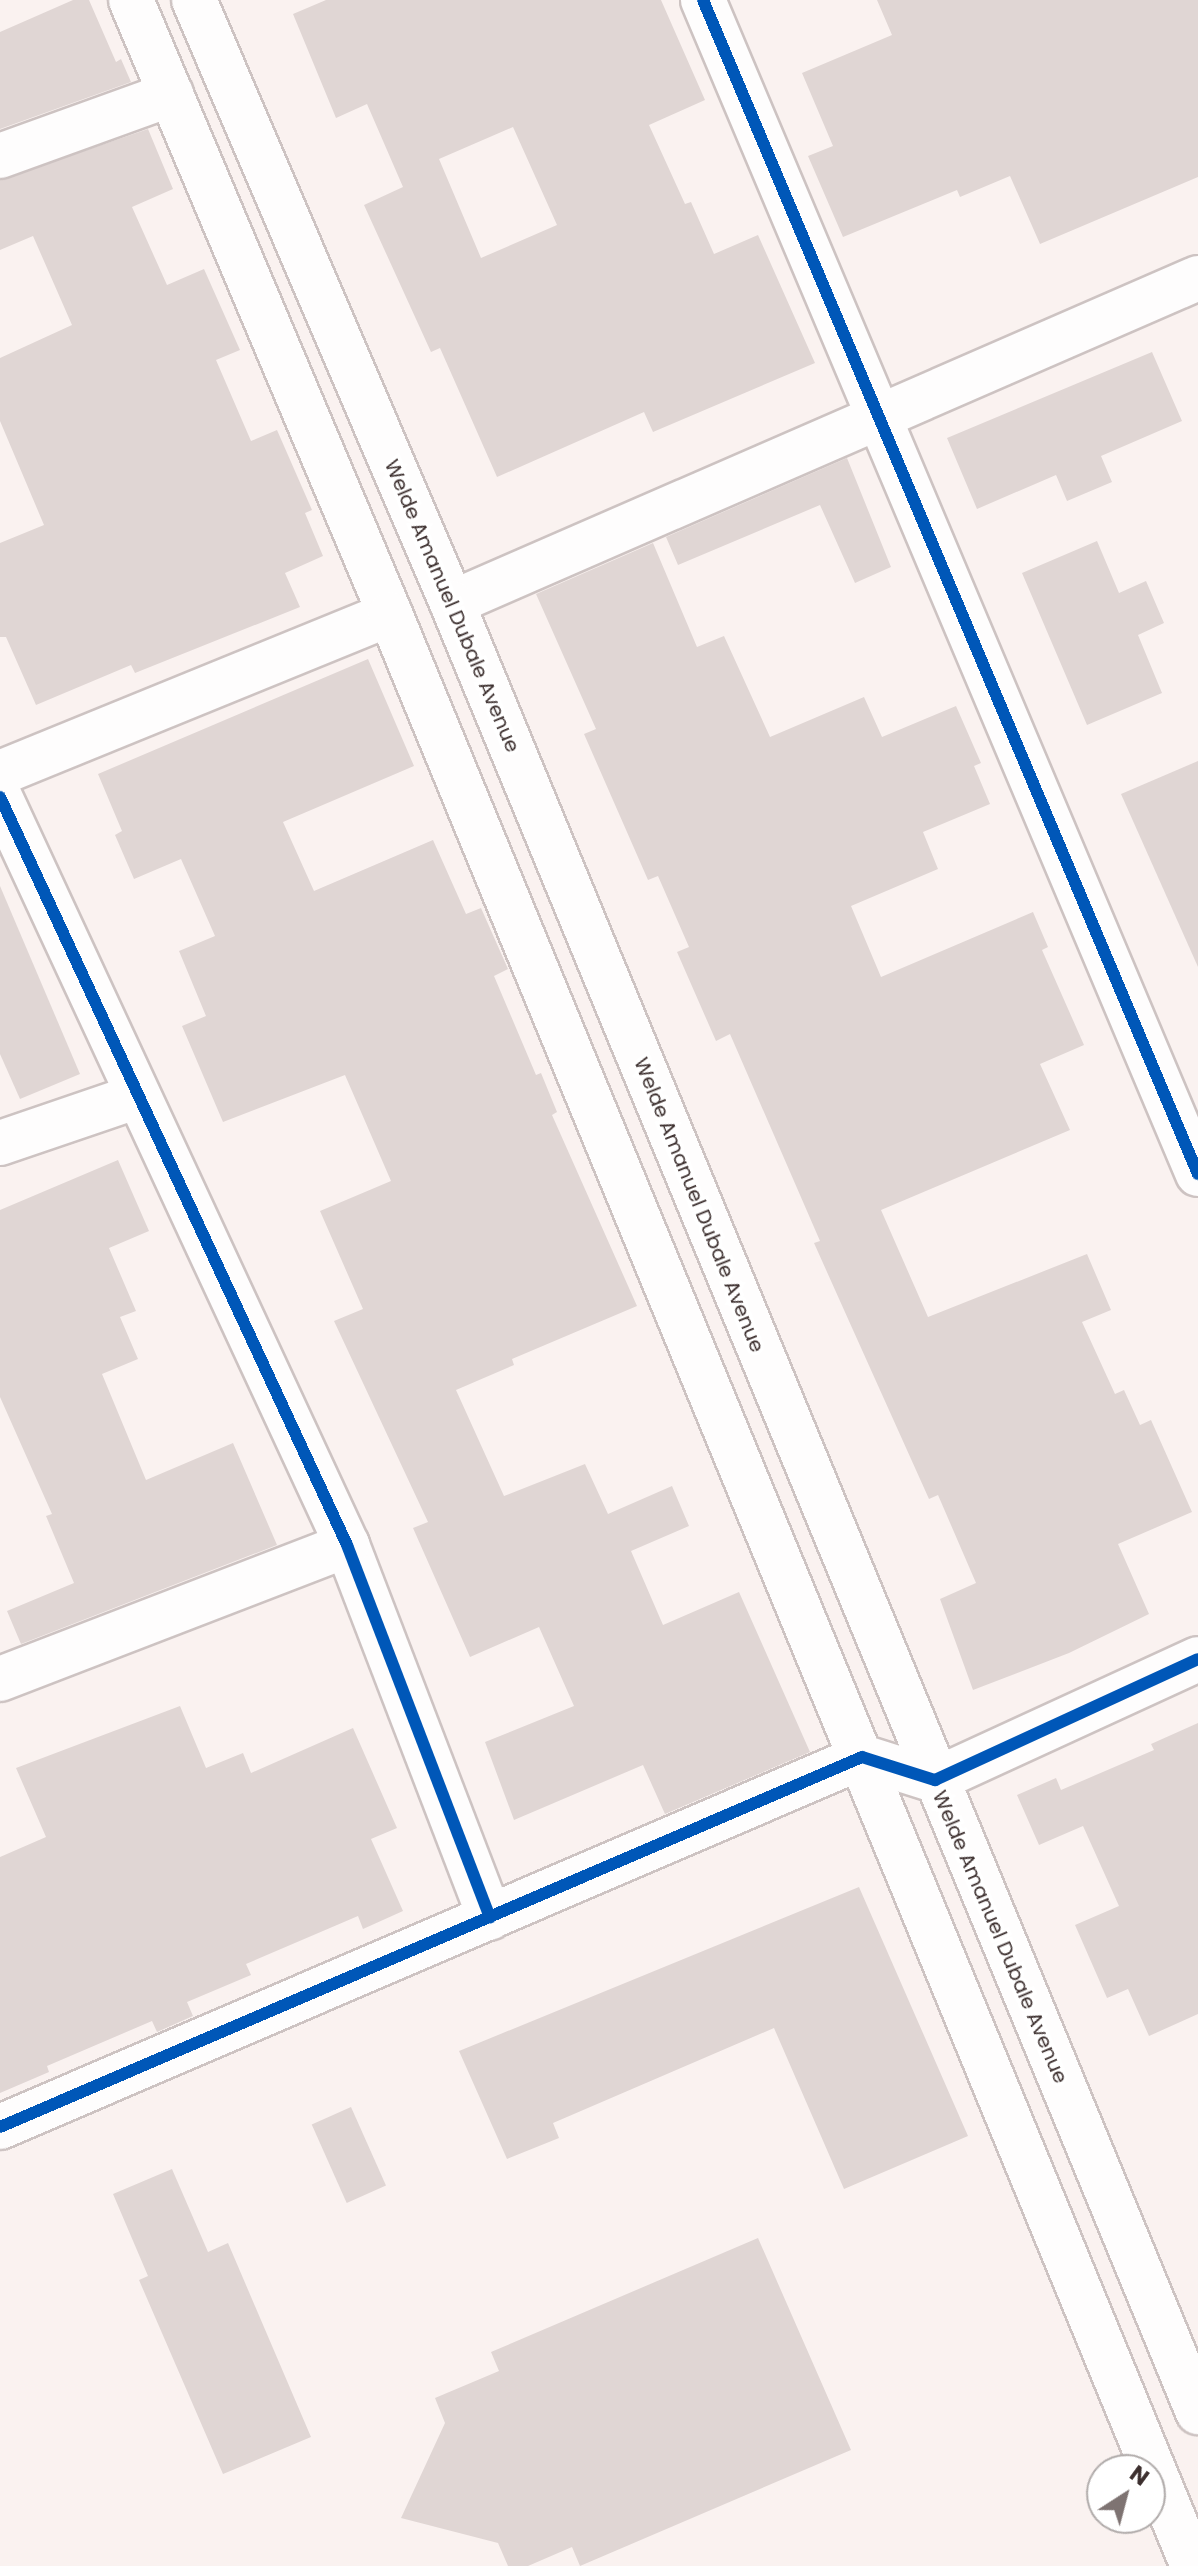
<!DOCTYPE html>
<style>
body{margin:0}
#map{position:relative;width:1198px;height:2566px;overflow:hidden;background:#faf2f0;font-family:Poppins,sans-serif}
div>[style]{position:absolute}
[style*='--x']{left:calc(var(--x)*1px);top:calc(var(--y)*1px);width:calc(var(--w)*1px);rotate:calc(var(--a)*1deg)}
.building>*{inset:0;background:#e0d6d4;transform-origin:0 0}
.roads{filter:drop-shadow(2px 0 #cdc3c2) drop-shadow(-2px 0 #cdc3c2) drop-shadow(0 2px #cdc3c2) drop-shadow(0 -2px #cdc3c2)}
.minor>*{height:44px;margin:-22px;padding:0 22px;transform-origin:22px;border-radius:22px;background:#fefdfd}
.secondary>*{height:44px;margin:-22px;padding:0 22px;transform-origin:22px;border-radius:22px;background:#fefdfd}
.cycleway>*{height:12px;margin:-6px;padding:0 6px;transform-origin:6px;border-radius:6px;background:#0057b8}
span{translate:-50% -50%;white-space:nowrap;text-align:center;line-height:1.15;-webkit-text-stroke:7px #fff;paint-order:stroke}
.street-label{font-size:20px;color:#3c2f2e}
.north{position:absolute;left:1086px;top:2454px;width:80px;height:80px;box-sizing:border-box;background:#fff;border:2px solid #b1acab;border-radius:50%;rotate:36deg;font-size:22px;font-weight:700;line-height:32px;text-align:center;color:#3c2f2e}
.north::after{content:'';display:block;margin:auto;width:28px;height:36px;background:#7e7372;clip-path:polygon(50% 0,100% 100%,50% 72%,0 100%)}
</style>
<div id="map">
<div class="building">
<div style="clip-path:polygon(73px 0,89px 0,116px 62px,121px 59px,131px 82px,0 129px,0 32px)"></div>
<div style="clip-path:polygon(evenodd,326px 0,661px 0,705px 100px,649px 125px,685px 204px,691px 202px,714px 254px,758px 235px,815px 363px,653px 432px,644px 412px,497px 477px,440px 348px,431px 352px,364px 205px,403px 187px,367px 104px,336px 118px,293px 14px,326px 0,513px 127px,557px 225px,481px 258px,439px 159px,513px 127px)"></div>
<div style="clip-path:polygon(877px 0,1198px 0,1198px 177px,1040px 244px,1010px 176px,960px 197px,957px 190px,843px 237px,808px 156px,833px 146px,802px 73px,892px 35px)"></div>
<div style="clip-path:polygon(148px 129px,173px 189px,132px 207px,167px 285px,204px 269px,240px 350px,216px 360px,251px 441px,277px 430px,312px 510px,305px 513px,323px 556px,285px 573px,300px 607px,135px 673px,131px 665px,36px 705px,6px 637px,0 637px,0 543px,44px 525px,0 421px,0 358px,72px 325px,33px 236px,0 250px,0 180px)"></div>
<div style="clip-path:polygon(1152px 352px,1182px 421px,1101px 456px,1112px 482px,1067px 501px,1056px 475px,977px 509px,947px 438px)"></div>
<div style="clip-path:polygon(847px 458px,891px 567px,855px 583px,820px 505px,678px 565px,666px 537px)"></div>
<div style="clip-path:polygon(1097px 541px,1119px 593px,1146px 581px,1164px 623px,1138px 635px,1162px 693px,1087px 725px,1022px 573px)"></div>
<div style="clip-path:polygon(653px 543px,697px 647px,724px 636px,770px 737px,864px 697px,882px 737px,956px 706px,981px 763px,974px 766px,990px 804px,923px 832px,938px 869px,851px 906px,881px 977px,1033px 912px,1048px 947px,1042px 950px,1084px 1045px,1040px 1064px,1070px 1130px,881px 1210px,928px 1317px,1087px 1254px,1111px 1310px,1082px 1322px,1115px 1394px,1124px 1390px,1140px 1425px,1151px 1420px,1192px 1512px,1118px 1544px,1149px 1614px,1069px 1653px,973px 1690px,940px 1599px,976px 1583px,938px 1495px,929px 1499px,853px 1330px,814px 1243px,820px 1241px,730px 1034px,716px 1041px,677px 952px,689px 947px,658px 876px,648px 880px,584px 734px,596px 729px,536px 594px)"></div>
<div style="clip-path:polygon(368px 659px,414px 766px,283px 822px,314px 891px,433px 840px,466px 914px,481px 908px,508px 969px,494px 976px,536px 1075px,541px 1073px,557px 1112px,552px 1115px,637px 1306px,512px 1359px,514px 1365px,456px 1390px,504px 1496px,585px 1464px,608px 1514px,672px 1486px,689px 1526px,631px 1551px,663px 1625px,739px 1592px,810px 1752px,665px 1814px,643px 1765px,514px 1820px,485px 1742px,574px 1706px,539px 1627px,470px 1657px,413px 1528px,428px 1522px,334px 1321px,363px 1309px,320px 1211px,391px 1181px,345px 1075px,223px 1122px,182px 1026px,206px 1016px,179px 951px,215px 936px,181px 859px,134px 879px,115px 835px,122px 831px,98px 774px)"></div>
<div style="clip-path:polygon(1198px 761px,1198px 967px,1121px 794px)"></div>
<div style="clip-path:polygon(0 886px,80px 1074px,20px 1099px,0 1054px)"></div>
<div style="clip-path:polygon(118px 1160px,149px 1231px,109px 1248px,136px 1311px,120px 1317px,138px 1359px,102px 1374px,146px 1480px,233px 1443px,277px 1545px,21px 1644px,7px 1611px,74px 1583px,46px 1516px,52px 1514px,0 1397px,0 1210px)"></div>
<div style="clip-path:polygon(180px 1706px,206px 1768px,243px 1753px,251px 1773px,353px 1728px,397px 1828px,371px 1839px,403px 1911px,363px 1929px,358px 1916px,246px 1964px,251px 1975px,187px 2002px,193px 2016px,157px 2032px,152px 2021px,47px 2066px,49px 2072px,0 2093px,0 1857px,46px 1837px,16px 1768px)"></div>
<div style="clip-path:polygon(1198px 1723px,1198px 2014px,1149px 2036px,1128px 1989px,1107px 1998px,1075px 1925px,1119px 1906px,1083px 1826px,1039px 1845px,1017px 1795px,1056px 1778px,1061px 1790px,1154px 1750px,1151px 1744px)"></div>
<div style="clip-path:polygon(859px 1887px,968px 2136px,844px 2189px,774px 2028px,553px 2123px,559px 2138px,507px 2159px,459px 2051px)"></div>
<div style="left:351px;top:2107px;width:86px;height:43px;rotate:66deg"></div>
<div style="clip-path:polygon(172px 2169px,208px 2252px,228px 2243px,311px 2437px,223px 2474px,139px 2280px,148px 2276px,113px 2194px)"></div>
<div style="clip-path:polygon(758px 2238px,851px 2450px,580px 2566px,572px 2547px,528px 2566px,508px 2566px,498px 2543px,401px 2518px,445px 2423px,435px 2398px,499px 2371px,491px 2352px)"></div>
</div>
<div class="roads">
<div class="minor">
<div style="--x:703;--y:0;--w:1274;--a:67.14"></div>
<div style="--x:0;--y:156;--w:182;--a:-19.9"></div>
<div style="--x:452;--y:603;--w:814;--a:-23.54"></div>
<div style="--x:0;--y:773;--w:421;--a:-22.2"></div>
<div style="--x:0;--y:797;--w:825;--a:65.11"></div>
<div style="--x:347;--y:1545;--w:399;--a:69"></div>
<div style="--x:0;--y:1143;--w:146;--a:-18.8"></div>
<div style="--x:0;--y:1679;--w:372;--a:-21.1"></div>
<div style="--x:0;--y:2127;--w:938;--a:-23.23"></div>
<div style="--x:862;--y:1757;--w:77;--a:17.5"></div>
<div style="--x:935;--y:1780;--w:289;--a:-24.7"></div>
</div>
<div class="secondary">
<div style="--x:131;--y:0;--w:666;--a:67.13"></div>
<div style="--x:390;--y:614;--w:2111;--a:67.64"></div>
<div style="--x:194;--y:0;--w:656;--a:66.84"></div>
<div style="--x:452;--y:603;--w:1957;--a:67.59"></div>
</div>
</div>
<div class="cycleway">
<div style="--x:703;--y:0;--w:1274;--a:67.14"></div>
<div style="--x:0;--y:797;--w:825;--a:65.11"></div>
<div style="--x:347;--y:1545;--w:399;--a:69"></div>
<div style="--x:0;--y:2127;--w:938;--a:-23.23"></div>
<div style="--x:862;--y:1757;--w:77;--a:17.5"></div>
<div style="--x:935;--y:1780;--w:289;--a:-24.7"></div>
</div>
<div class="street-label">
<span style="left:452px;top:606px;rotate:67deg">Welde Amanuel Dubale Avenue</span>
<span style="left:699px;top:1205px;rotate:68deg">Welde Amanuel Dubale Avenue</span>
<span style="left:1000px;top:1937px;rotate:67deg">Welde Amanuel Dubale Avenue</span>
</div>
<div class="north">N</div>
</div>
